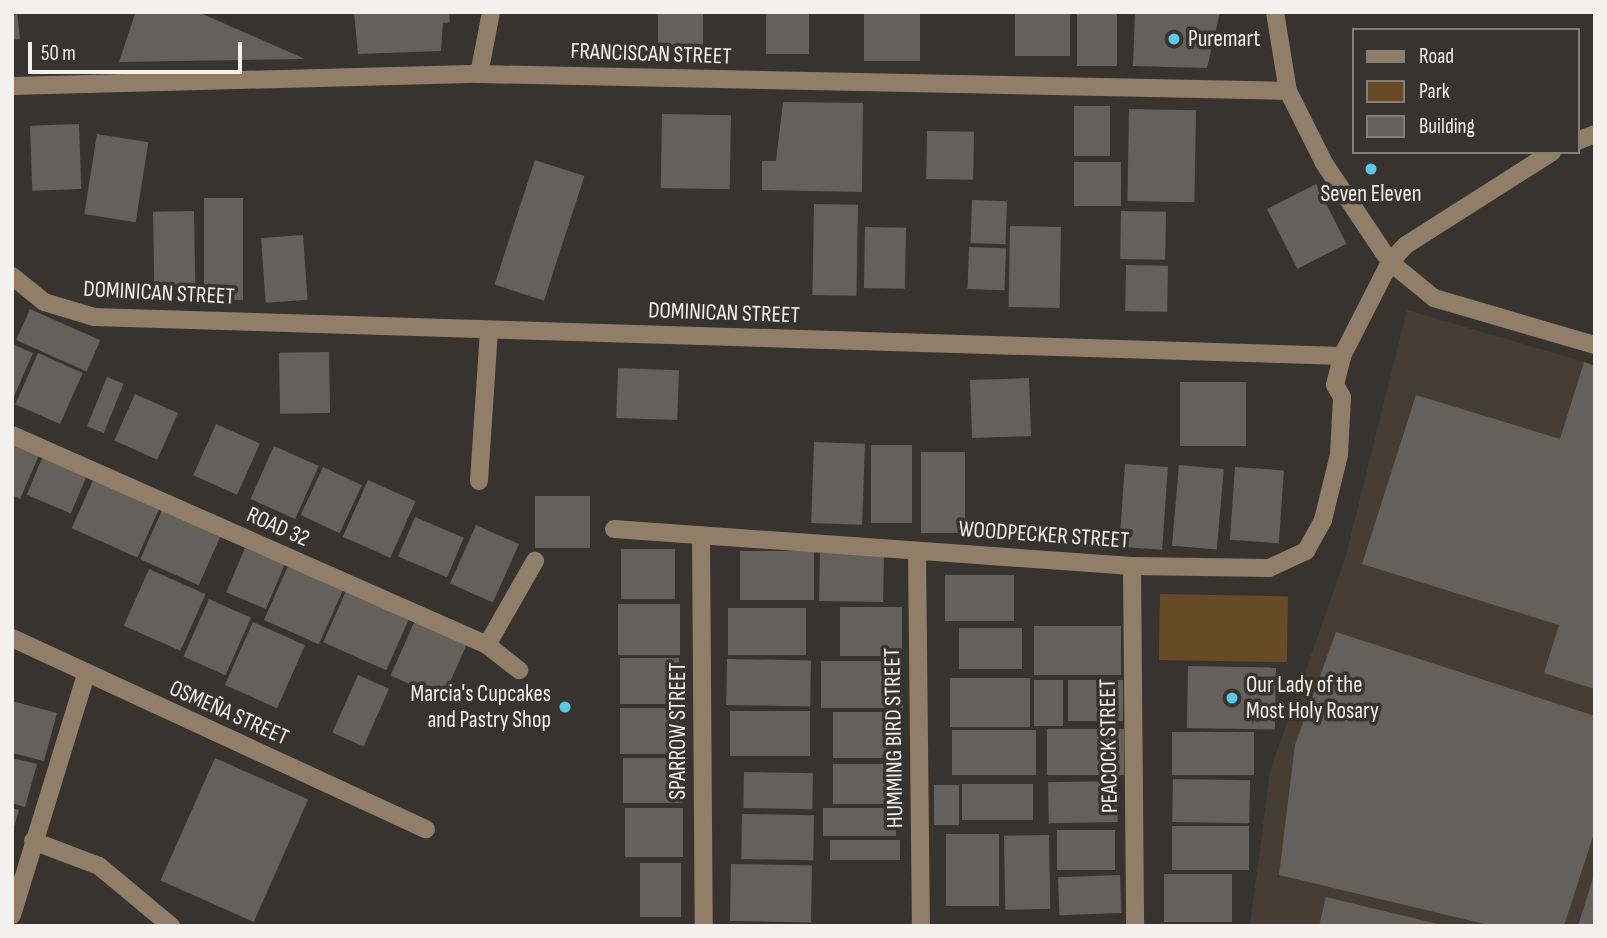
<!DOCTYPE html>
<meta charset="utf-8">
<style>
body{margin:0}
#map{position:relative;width:1607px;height:938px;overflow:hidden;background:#37332f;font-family:"Sofia Sans Condensed",sans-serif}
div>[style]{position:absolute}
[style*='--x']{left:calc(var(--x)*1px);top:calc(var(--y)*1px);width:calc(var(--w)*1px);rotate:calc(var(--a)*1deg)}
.built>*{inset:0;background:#453d33}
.green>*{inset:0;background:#674a26;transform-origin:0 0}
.building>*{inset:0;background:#64605b;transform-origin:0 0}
.minor>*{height:18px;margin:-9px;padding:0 9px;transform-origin:9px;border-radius:9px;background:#917e69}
.dots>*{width:19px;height:19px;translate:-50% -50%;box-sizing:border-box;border:4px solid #37332f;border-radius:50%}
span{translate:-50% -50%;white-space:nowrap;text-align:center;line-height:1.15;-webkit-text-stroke:7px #37332f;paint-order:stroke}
.poi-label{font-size:23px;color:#f3f0ed}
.left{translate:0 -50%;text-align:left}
.right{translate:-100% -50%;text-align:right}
.street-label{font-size:23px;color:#f3f0ed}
.frame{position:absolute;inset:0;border:14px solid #f3f0ed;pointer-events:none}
.legend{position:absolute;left:1352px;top:28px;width:228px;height:126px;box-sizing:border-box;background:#37332f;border:2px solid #827f7b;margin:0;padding:9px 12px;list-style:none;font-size:21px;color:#f3f0ed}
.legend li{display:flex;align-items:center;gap:14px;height:35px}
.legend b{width:35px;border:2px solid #827f7b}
.scale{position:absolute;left:28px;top:42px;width:214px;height:32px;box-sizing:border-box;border:4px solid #f3f0ed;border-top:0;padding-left:9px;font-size:21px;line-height:24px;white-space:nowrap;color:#f3f0ed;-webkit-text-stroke:5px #37332f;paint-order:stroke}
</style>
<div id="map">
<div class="built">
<div style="clip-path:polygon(1407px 310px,1595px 365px,1595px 926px,1250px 926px,1270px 771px,1345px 559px)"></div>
</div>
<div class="green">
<div style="left:1160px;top:594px;width:128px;height:66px;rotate:1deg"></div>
</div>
<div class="building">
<div style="clip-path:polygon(12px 12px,17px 12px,20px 39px,12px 40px)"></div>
<div style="clip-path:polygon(143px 12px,198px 12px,305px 59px,119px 62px,135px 14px)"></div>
<div style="clip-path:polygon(354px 12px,449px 12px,450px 22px,443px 23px,441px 51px,358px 54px)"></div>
<div style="left:658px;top:12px;width:45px;height:33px"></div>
<div style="left:766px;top:12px;width:43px;height:42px"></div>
<div style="left:864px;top:12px;width:56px;height:49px"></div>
<div style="left:1015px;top:12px;width:55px;height:44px"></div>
<div style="left:1077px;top:12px;width:40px;height:54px"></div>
<div style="clip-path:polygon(1135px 12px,1220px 12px,1207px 68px,1133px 66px)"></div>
<div style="clip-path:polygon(783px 102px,863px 103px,862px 192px,762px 190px,762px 161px,776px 161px)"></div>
<div style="left:1074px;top:106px;width:36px;height:50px"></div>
<div style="left:1129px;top:109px;width:67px;height:92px;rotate:1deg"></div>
<div style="left:662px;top:114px;width:69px;height:74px;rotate:1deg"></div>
<div style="left:79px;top:124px;width:65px;height:49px;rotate:88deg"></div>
<div style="left:927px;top:131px;width:47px;height:48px;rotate:1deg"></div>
<div style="left:97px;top:134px;width:52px;height:81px;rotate:9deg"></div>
<div style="left:535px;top:160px;width:52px;height:131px;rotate:18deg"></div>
<div style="left:1074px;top:162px;width:47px;height:44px"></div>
<div style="left:1316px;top:184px;width:67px;height:55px;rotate:63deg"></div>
<div style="left:204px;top:198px;width:39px;height:102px"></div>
<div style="left:972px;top:200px;width:35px;height:43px;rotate:2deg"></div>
<div style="left:814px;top:204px;width:44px;height:91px;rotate:1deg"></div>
<div style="left:194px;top:211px;width:82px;height:41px;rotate:89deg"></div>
<div style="left:1121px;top:211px;width:45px;height:48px;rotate:1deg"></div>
<div style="left:1010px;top:226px;width:51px;height:81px;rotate:1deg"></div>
<div style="left:865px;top:227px;width:41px;height:61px;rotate:1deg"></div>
<div style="left:303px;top:235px;width:65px;height:42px;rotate:86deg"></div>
<div style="left:969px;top:247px;width:37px;height:42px;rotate:2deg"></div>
<div style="left:1126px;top:265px;width:42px;height:46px;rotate:1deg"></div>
<div style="left:30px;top:309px;width:77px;height:34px;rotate:24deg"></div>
<div style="clip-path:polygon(12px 344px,33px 353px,12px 401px)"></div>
<div style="left:329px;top:352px;width:61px;height:50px;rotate:89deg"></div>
<div style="left:38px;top:353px;width:49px;height:56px;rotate:24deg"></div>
<div style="clip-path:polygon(1584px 362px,1595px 366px,1595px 689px,1544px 673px,1559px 625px,1362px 564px,1416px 395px,1560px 439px)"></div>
<div style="left:618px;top:368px;width:61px;height:50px;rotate:2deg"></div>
<div style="left:107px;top:377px;width:18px;height:53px;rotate:22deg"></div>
<div style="left:1029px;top:378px;width:58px;height:59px;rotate:88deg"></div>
<div style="left:1180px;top:382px;width:66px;height:64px"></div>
<div style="left:135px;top:394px;width:47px;height:51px;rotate:24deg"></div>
<div style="left:216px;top:424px;width:48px;height:56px;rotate:24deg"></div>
<div style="clip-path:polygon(12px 441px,40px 453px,20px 499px,12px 495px)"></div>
<div style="left:814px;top:442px;width:51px;height:81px;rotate:2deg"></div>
<div style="left:871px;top:445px;width:41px;height:78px"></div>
<div style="left:274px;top:446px;width:49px;height:58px;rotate:24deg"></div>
<div style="left:921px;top:452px;width:44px;height:81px"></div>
<div style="left:43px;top:456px;width:48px;height:42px;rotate:23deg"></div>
<div style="left:1125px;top:464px;width:43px;height:83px;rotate:4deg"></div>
<div style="left:1179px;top:465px;width:45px;height:81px;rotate:5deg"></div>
<div style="left:323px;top:467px;width:43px;height:53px;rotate:25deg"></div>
<div style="left:1235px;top:467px;width:49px;height:73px;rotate:4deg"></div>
<div style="left:94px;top:478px;width:72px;height:55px;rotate:24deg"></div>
<div style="left:368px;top:480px;width:52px;height:62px;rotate:24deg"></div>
<div style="left:535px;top:496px;width:55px;height:52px"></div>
<div style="left:163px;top:508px;width:64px;height:56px;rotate:24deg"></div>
<div style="left:415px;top:517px;width:53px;height:43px;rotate:23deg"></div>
<div style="left:476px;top:525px;width:47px;height:64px;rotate:24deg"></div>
<div style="left:245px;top:548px;width:43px;height:48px;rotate:23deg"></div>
<div style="left:621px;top:549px;width:54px;height:50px"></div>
<div style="left:820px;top:550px;width:64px;height:51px;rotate:1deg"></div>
<div style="left:740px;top:551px;width:74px;height:49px"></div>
<div style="left:288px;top:566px;width:60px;height:59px;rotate:24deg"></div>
<div style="left:149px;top:569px;width:62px;height:62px;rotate:24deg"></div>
<div style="left:945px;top:575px;width:69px;height:46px"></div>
<div style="left:346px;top:591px;width:69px;height:56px;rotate:24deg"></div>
<div style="left:209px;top:599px;width:46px;height:63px;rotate:24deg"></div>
<div style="left:618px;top:604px;width:62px;height:51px"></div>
<div style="left:840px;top:607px;width:62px;height:49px"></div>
<div style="left:728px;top:608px;width:78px;height:47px"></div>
<div style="left:417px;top:616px;width:57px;height:65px;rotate:24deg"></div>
<div style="left:253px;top:622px;width:57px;height:69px;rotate:24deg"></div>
<div style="left:1121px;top:626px;width:49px;height:87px;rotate:90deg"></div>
<div style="left:959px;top:628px;width:63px;height:41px"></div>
<div style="clip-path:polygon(1336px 632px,1595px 716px,1595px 830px,1564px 926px,1493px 926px,1279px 875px,1295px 745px)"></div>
<div style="left:620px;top:658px;width:59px;height:46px"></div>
<div style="left:727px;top:659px;width:84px;height:46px;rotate:1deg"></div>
<div style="left:821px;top:661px;width:82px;height:47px"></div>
<div style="left:1188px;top:666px;width:88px;height:62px;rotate:1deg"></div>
<div style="left:358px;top:675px;width:34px;height:63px;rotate:24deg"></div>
<div style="left:950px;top:678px;width:80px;height:49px"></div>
<div style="left:1034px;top:680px;width:29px;height:46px"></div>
<div style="left:1068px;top:680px;width:55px;height:41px"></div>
<div style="clip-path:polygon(12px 701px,57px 713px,44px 761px,12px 753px)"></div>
<div style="left:620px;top:708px;width:59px;height:46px"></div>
<div style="left:730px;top:711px;width:80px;height:45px"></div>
<div style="left:833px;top:712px;width:65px;height:46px"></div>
<div style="left:1124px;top:729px;width:46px;height:77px;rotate:90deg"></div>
<div style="left:1036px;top:730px;width:45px;height:84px;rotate:90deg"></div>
<div style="left:1172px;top:732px;width:82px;height:43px"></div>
<div style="clip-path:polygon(12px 758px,37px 764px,25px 807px,12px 803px)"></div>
<div style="left:215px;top:758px;width:102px;height:134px;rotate:24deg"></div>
<div style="left:623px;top:758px;width:59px;height:45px"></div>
<div style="left:833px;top:764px;width:67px;height:40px"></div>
<div style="left:744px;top:772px;width:69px;height:36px;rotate:1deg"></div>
<div style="left:1173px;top:779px;width:77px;height:43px;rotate:1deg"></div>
<div style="left:1117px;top:781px;width:41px;height:69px;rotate:89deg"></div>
<div style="left:962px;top:784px;width:71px;height:36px"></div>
<div style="left:934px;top:785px;width:25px;height:40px"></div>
<div style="clip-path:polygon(12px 808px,19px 810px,13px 830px,12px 830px)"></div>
<div style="left:625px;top:808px;width:58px;height:49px"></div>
<div style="left:823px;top:808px;width:73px;height:28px"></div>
<div style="left:742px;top:814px;width:72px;height:45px;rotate:1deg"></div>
<div style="left:1172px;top:826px;width:77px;height:44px"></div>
<div style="left:1057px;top:830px;width:58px;height:40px"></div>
<div style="left:999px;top:834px;width:72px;height:53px;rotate:90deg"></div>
<div style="left:1049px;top:835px;width:74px;height:45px;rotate:89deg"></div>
<div style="left:830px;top:840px;width:70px;height:20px"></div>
<div style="left:640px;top:863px;width:41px;height:54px"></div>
<div style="left:731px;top:864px;width:81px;height:57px;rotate:1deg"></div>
<div style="left:1164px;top:874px;width:68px;height:48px"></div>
<div style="left:1120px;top:875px;width:38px;height:62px;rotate:88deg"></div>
<div style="clip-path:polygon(1594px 875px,1595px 926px,1578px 926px)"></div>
<div style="clip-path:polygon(1326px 897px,1442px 925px,1442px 926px,1319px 926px)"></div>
</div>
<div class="minor">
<div style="--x:1275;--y:12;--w:80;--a:80.7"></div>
<div style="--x:1288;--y:91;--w:80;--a:63.4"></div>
<div style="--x:1324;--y:163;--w:119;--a:56.3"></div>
<div style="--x:1390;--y:262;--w:57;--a:39.3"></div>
<div style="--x:1434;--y:298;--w:168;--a:16.3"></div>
<div style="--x:479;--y:74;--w:63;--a:-79"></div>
<div style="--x:12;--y:86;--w:467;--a:-1.5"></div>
<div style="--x:479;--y:74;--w:809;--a:1.2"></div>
<div style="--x:1577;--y:141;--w:19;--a:-21"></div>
<div style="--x:12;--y:276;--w:41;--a:39.1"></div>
<div style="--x:44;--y:302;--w:52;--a:16.7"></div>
<div style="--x:94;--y:317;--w:1249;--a:1.79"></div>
<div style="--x:1342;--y:356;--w:106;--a:-62.9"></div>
<div style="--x:1390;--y:262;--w:23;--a:-47"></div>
<div style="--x:1406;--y:245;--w:173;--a:-32.5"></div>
<div style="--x:12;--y:435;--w:519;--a:23.85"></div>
<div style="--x:487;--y:645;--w:41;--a:38"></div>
<div style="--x:479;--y:481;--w:151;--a:-86.2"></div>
<div style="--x:614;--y:529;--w:519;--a:4.09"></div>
<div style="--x:1132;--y:566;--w:137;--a:0.8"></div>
<div style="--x:1269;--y:568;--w:41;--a:-24.7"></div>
<div style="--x:1306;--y:551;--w:35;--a:-61"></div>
<div style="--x:1323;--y:520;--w:67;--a:-76.2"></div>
<div style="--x:1339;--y:455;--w:58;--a:-87"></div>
<div style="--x:1342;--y:397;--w:14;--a:-120"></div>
<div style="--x:1335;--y:385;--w:30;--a:-76"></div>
<div style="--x:701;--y:535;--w:391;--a:89.6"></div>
<div style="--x:917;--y:551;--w:375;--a:89.4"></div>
<div style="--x:1132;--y:566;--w:360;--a:89.5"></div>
<div style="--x:12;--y:638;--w:456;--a:24.8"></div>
<div style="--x:487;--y:645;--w:97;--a:-60.3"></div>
<div style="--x:33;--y:841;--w:71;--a:20.7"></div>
<div style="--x:99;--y:866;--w:94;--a:39.8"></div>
<div style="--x:12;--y:915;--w:251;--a:-72.9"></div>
</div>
<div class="dots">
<div style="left:1174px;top:39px;background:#5cc7e7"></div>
<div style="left:1371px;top:169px;background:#5cc7e7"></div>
<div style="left:1232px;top:698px;background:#5cc7e7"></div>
<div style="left:565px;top:707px;background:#5cc7e7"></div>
</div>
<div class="poi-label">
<span class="left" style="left:1188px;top:39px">Puremart</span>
<span style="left:1371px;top:194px">Seven Eleven</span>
<span class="left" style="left:1246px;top:698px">Our Lady of the<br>Most Holy Rosary</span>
<span class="right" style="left:551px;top:707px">Marcia's Cupcakes<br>and Pastry Shop</span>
</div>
<div class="street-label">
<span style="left:651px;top:54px;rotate:2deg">FRANCISCAN STREET</span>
<span style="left:159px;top:293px;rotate:3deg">DOMINICAN STREET</span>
<span style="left:724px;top:313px;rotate:2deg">DOMINICAN STREET</span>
<span style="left:278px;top:527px;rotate:24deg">ROAD 32</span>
<span style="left:1044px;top:535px;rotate:4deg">WOODPECKER STREET</span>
<span style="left:229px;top:713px;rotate:24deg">OSMEÑA STREET</span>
<span style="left:678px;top:731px;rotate:-90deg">SPARROW STREET</span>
<span style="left:894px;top:738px;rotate:-91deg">HUMMING BIRD STREET</span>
<span style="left:1109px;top:746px;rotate:-91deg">PEACOCK STREET</span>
</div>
<div class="frame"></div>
<ul class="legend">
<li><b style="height:9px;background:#917e69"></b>Road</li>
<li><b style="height:19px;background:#674a26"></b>Park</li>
<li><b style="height:19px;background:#64605b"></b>Building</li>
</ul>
<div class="scale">50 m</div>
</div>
